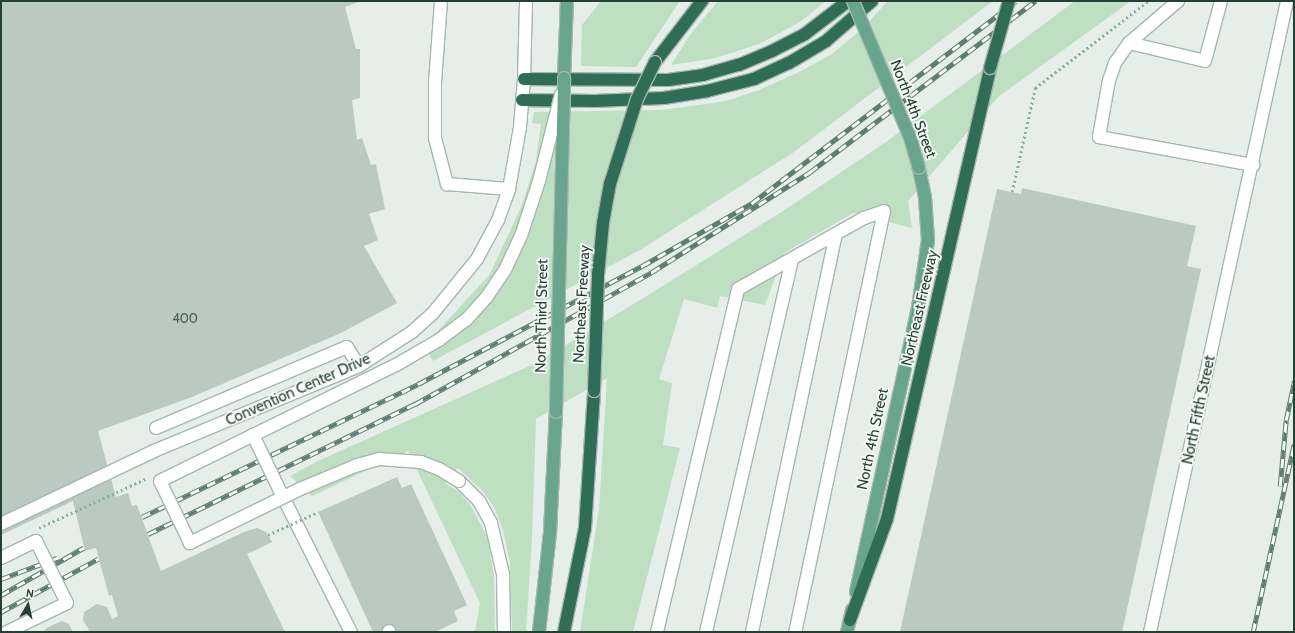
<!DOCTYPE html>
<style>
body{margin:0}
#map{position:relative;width:1295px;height:633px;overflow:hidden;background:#e5eee9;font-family:Cabin,sans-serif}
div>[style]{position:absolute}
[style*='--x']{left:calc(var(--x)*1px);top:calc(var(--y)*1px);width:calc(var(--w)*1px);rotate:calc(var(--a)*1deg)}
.green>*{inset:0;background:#bedfc2}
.building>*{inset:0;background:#bac9c1}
.path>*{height:2.5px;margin-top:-1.25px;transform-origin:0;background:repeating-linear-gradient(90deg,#85b29d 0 2px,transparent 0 5px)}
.roads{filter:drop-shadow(1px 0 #a7b6af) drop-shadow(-1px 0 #a7b6af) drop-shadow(0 1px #a7b6af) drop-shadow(0 -1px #a7b6af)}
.minor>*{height:12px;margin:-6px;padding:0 6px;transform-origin:6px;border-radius:6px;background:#fff}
.major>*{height:12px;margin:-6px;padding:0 6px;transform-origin:6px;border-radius:6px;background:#69a48c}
.highway>*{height:12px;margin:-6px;padding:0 6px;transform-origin:6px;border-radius:6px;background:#2f6d57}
.rail>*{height:4.5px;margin-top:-2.25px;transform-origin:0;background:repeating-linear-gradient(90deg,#f6faf7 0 9px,#5e7c6f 0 18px);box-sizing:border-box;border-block:1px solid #5e7c6f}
.path-bridge>*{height:2.5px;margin-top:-1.25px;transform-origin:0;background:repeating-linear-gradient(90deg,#85b29d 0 2px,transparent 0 5px)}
.bridges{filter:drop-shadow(1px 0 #a7b6af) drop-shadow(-1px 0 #a7b6af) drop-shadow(0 1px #a7b6af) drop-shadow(0 -1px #a7b6af)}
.minor-bridge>*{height:12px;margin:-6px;padding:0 6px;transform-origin:6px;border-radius:6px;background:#fff}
.major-bridge>*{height:12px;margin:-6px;padding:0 6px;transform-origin:6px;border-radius:6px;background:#69a48c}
.highway-bridge>*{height:12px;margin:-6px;padding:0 6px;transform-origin:6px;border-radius:6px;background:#2f6d57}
span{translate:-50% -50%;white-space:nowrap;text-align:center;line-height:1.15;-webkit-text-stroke:3.5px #f6faf7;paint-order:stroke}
.number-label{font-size:13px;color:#4a6257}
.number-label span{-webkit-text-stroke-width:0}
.street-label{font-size:15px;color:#244034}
.frame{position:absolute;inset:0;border:2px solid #244034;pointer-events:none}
.north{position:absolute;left:8px;top:585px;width:40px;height:40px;-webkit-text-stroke:3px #f6faf7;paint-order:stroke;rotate:9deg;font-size:11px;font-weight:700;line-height:16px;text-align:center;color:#244034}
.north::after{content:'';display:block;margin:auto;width:14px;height:18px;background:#244034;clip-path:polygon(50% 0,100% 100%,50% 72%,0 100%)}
</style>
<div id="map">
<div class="green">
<div style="clip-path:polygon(601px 1px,680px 1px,636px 67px,581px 66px,582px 25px)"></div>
<div style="clip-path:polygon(718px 1px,826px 1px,800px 22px,759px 44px,716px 58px,671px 65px,690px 35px)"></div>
<div style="clip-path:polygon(888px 1px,993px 1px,794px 152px,640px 250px,433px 361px,424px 346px,490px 274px,522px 205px,536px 161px,541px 124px,532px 123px,534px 112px,663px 110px,726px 101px,759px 90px,801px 71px,832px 54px,863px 28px)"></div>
<div style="clip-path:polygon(1075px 1px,1131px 1px,998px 97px,908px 201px,912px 228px,853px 213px,784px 253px,765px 305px,720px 296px,717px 308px,684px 299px,659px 379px,672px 383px,663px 445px,680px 448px,633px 632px,580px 632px,599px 510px,607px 378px,536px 419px,532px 538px,526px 632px,512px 632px,510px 562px,503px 530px,494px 507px,482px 490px,458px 468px,445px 483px,459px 492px,471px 506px,487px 537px,494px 575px,495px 632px,475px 632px,480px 603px,408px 451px,312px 496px,290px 476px,318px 461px,536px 363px,650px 294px,783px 211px,886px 142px)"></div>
</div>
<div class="building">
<div style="clip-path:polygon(1px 1px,361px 1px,345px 7px,356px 49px,360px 49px,360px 98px,352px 100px,357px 140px,362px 138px,371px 165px,376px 164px,385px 209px,369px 214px,378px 240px,364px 246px,397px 303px,341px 333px,192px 397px,98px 431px,116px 497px,128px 493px,132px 506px,137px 505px,161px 571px,244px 532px,257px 528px,266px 532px,272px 542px,247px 554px,285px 632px,86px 632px,89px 630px,83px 620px,84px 612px,97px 604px,107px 607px,112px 619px,118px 616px,112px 595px,109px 596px,96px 548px,85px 551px,73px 501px,1px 535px)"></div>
<div style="clip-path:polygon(1022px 188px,1196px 226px,1187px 266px,1201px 269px,1122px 632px,900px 632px,997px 189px,1021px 194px)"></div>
<div style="clip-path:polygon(397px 477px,402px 488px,411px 484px,467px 605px,454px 611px,458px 621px,435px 632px,373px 632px,318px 512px)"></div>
<div style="clip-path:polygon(62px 621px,69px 624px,73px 632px,44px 632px,46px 628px)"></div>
</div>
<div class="path">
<div style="--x:1012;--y:192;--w:107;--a:-77.5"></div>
<div style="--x:1035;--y:88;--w:143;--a:-37.6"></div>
<div style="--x:39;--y:528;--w:119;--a:-24.8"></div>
</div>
<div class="roads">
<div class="minor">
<div style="--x:441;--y:1;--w:81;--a:94.2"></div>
<div style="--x:435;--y:82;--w:56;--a:90"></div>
<div style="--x:435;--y:138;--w:48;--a:75.4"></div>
<div style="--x:447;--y:184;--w:62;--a:4.6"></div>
<div style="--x:1178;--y:1;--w:65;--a:139.4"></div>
<div style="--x:1129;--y:43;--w:78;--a:13.3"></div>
<div style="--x:1205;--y:61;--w:62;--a:-75.1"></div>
<div style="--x:1129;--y:43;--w:24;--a:125"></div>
<div style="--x:1115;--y:63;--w:18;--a:109"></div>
<div style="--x:1109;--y:80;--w:58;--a:100"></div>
<div style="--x:1099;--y:137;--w:157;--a:10.3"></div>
<div style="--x:156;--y:428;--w:207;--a:-23"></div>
<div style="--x:347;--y:347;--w:22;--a:58"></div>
<div style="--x:459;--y:481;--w:28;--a:45"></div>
<div style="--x:479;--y:501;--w:25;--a:61"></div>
<div style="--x:491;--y:523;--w:52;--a:76.8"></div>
<div style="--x:503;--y:574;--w:58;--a:89"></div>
<div style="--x:283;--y:497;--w:151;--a:63.3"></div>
<div style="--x:1;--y:524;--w:170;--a:-25.5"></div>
<div style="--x:154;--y:451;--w:222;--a:-22.5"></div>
<div style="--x:359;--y:366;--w:63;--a:-32.7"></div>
<div style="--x:412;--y:332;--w:28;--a:-42"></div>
<div style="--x:433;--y:313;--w:70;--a:-50.8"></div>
<div style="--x:477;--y:259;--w:44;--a:-61.7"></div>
<div style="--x:498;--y:220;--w:33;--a:-70"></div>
<div style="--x:509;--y:189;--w:63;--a:-79.9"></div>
<div style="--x:520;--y:127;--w:48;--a:-85.2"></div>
<div style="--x:524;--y:79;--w:78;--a:-88.5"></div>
<div style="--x:389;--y:631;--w:1;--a:90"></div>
<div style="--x:657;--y:632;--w:352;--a:-76.7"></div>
<div style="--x:738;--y:289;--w:145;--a:-29.4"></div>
<div style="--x:864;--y:218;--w:21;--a:-19"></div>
<div style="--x:884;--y:211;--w:430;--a:101.9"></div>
<div style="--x:706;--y:632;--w:383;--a:-77"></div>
<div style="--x:752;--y:632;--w:407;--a:-78.1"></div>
<div style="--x:1150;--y:632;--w:646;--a:-77.75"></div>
</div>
<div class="major">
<div style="--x:564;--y:78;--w:77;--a:-87.8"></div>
<div style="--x:856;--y:592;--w:291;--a:-77.7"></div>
<div style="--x:918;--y:308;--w:69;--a:-81.6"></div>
<div style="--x:928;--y:240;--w:43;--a:-94"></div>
<div style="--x:925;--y:197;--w:30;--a:-102"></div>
<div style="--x:539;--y:632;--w:100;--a:-83.7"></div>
<div style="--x:550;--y:533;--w:121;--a:-87.2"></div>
<div style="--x:847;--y:632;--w:23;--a:-77"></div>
</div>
<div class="highway">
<div style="--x:655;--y:62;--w:77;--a:-52.4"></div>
<div style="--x:524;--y:79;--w:144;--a:0.4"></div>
<div style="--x:668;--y:80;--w:35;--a:-8"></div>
<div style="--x:703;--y:75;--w:37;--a:-16"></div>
<div style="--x:739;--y:65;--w:36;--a:-23"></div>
<div style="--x:772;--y:51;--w:37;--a:-27"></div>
<div style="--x:805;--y:34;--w:54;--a:-37.5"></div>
<div style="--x:522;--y:100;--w:73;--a:0.8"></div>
<div style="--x:595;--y:101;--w:69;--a:-2.5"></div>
<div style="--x:664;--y:98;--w:44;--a:-9.2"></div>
<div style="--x:707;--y:91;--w:49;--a:-14.3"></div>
<div style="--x:754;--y:79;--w:38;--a:-25"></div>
<div style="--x:789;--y:63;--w:43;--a:-30.7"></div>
<div style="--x:826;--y:41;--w:61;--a:-41"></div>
<div style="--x:850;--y:620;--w:108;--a:-69.9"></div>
<div style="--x:887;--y:519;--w:463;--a:-77.1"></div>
<div style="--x:564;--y:632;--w:106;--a:-78.6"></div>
<div style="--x:585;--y:528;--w:137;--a:-86.2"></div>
</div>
</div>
<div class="rail">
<div style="--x:1280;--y:486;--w:66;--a:-84.8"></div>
<div style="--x:1286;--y:420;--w:40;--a:-78"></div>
<div style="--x:142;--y:517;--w:306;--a:-25.7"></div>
<div style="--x:418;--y:384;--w:253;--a:-27.8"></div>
<div style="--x:642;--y:266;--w:127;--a:-29.8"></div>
<div style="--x:752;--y:203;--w:332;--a:-37.4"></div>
<div style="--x:148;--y:534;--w:297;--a:-26"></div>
<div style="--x:415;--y:404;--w:271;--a:-29.1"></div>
<div style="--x:652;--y:272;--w:187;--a:-32.3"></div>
<div style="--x:810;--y:172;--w:283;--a:-37.2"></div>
<div style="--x:1;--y:579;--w:60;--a:-20.6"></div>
<div style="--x:1;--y:595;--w:95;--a:-29.8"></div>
<div style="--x:1;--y:612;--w:111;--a:-28.7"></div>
<div style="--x:1253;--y:632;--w:192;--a:-77.7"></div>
</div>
<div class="path-bridge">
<div style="--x:268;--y:535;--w:55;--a:-24.7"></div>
</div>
<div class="bridges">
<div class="minor-bridge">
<div style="--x:253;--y:435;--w:69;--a:64.2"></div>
<div style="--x:459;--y:481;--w:23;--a:-149"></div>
<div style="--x:439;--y:469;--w:19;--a:-159"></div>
<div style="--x:421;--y:462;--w:42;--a:-175.9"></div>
<div style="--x:379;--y:459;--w:25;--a:164"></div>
<div style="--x:355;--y:466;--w:60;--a:157.3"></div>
<div style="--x:300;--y:489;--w:123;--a:153.9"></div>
<div style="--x:190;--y:543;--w:69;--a:-115.8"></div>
<div style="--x:160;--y:481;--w:263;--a:-26.2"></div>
<div style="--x:396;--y:365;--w:50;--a:-30.2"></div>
<div style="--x:439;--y:340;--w:34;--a:-37"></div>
<div style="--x:466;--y:320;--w:30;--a:-48"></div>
<div style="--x:486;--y:298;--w:34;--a:-56"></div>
<div style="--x:505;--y:270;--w:38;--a:-65"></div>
<div style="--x:521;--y:236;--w:58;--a:-71.9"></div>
<div style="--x:539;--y:181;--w:89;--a:-75.7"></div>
<div style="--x:1;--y:558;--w:39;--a:-26"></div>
<div style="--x:36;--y:541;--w:69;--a:63.4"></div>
<div style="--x:67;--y:603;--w:67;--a:154.2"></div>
</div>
<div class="major-bridge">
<div style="--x:853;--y:1;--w:147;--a:67.3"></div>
<div style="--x:910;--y:137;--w:32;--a:74"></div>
<div style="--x:556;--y:412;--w:334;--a:-88.6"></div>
</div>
<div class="highway-bridge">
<div style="--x:990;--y:68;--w:70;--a:-74.2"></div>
<div style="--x:594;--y:391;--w:116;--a:-88"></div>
<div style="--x:598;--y:275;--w:52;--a:-84.5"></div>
<div style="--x:603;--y:223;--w:40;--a:-80"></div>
<div style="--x:610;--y:184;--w:89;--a:-72.4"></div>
<div style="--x:637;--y:99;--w:41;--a:-64.1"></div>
</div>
</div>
<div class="number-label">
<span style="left:185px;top:318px">400</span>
</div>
<div class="street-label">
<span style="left:913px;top:109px;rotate:69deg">North 4th Street</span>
<span style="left:582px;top:304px;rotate:-87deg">Northeast Freeway</span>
<span style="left:920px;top:308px;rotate:-77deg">Northeast Freeway</span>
<span style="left:542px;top:316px;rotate:-89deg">North Third Street</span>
<span style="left:298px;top:390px;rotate:-24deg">Convention Center Drive</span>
<span style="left:1199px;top:410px;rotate:-78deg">North Fifth Street</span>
<span style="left:873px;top:439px;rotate:-78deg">North 4th Street</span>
</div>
<div class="frame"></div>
<div class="north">N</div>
</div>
